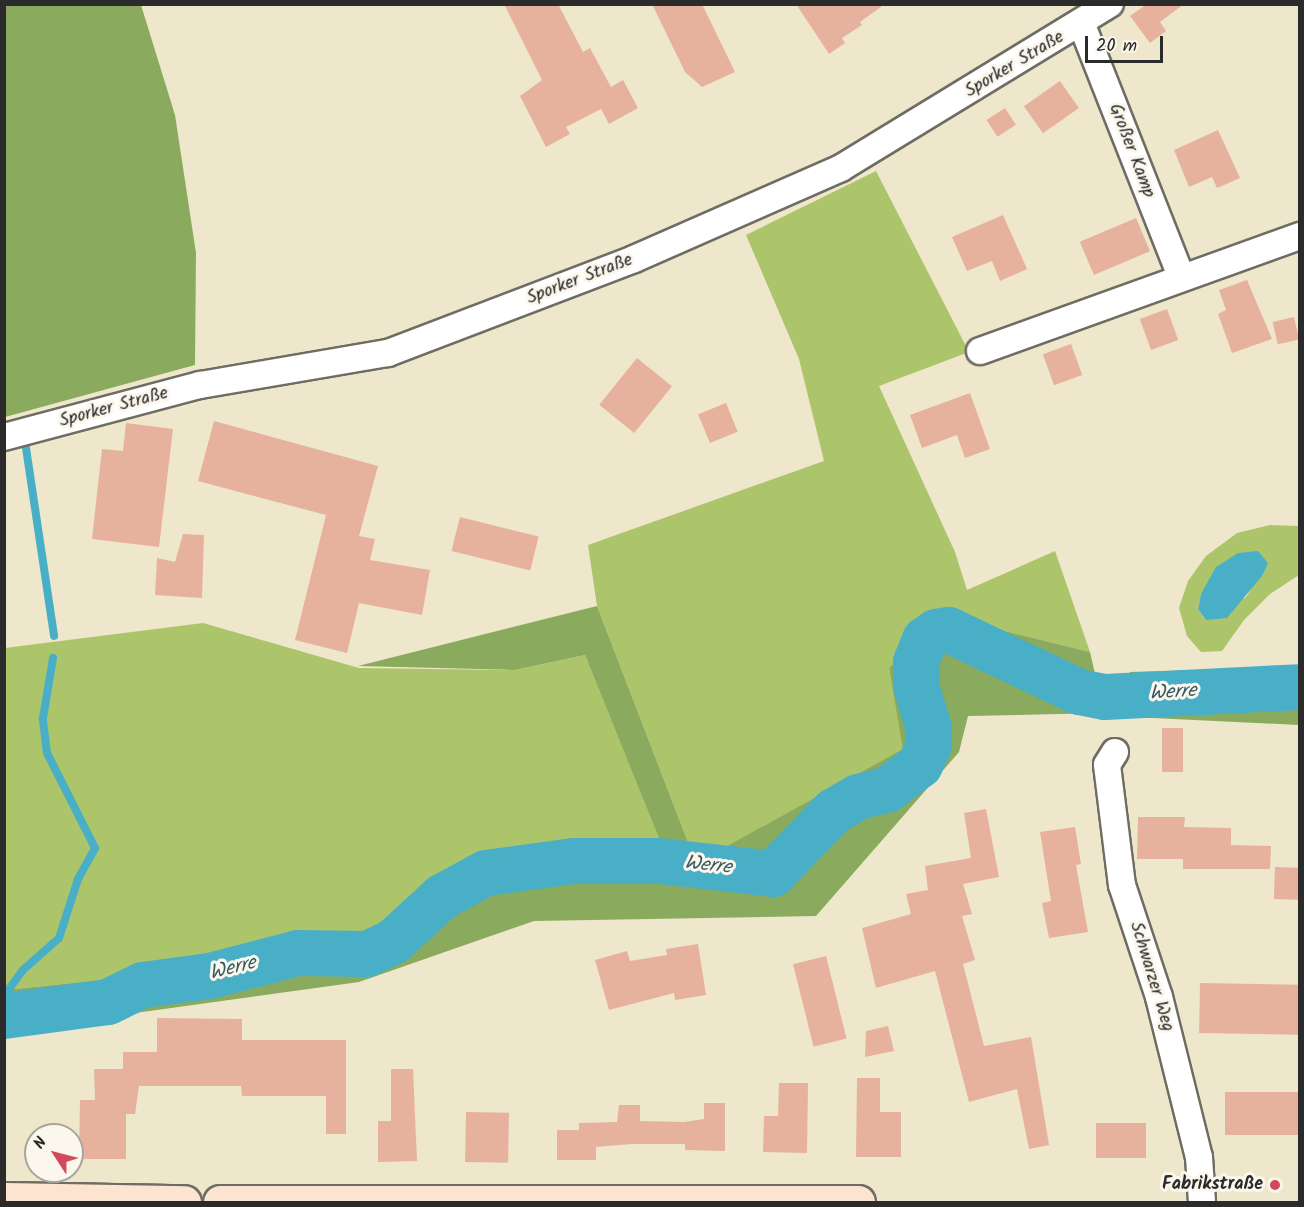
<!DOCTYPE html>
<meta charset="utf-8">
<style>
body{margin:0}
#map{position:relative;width:1304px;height:1207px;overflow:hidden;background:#eee7cb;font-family:Kalam,sans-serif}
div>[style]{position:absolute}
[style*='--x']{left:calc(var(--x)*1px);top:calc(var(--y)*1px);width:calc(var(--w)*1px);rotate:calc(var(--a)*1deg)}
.green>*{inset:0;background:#adc56a}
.forest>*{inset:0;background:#8aaa5e}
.water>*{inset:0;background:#48afc7}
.stream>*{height:8px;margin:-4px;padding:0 4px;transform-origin:4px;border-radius:4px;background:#48afc7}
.river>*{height:46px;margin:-23px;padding:0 23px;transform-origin:23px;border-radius:23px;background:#48afc7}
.building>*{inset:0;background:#e6b29e;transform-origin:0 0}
.roads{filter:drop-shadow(2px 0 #6f6d63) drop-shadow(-2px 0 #6f6d63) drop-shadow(0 2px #6f6d63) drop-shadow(0 -2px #6f6d63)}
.street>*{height:26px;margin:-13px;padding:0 13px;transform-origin:13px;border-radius:13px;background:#fff}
.secondary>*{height:33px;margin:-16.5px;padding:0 16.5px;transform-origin:16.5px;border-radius:16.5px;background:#fde4d1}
.dots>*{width:16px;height:16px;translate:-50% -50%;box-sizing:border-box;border:3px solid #fbf7ec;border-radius:50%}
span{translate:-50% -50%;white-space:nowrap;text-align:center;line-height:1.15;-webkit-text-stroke:6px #fbf7ec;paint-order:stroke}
.street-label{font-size:18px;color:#2b2b2b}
.poi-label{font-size:18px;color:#2b2b2b;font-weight:700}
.right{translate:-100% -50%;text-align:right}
.water-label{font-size:20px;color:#355962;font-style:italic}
.frame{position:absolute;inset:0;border:6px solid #2b2b2b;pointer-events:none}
.north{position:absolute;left:24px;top:1123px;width:60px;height:60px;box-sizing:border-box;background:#fbf7ec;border:2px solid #a8a59f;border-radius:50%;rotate:306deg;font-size:16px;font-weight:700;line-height:24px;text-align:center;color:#2b2b2b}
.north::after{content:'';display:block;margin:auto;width:21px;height:27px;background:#d1495b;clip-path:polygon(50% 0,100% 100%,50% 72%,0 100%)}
.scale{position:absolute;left:1085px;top:36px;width:78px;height:27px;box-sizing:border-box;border:3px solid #2b2b2b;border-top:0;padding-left:8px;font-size:18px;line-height:21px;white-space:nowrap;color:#2b2b2b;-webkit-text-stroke:4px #fbf7ec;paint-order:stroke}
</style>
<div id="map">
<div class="green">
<div style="clip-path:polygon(876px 171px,969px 352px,879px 386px,955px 552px,967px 590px,1055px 551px,1090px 652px,940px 615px,889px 668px,904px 749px,696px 863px,597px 606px,588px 545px,824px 461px,799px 359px,746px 235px)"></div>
<div style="clip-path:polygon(evenodd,1270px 525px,1299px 526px,1299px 575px,1270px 594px,1244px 620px,1222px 651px,1201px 652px,1187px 636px,1179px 608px,1188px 581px,1206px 556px,1237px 533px,1270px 525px,1268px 563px,1246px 597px,1206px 620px,1198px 609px,1201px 594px,1268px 563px)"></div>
<div style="clip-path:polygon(203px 623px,359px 668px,515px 670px,585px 655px,671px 865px,488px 888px,361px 953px,5px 990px,5px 648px)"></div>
</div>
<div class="forest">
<div style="clip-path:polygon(5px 4px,141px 5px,175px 115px,196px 253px,195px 365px,5px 417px)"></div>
<div style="clip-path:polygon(597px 606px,696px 863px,903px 749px,889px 668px,940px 615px,1090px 652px,1104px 713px,968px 716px,959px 752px,816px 916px,534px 921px,359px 982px,5px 1031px,5px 990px,361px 953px,485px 888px,577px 863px,670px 865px,585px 655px,515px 670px,358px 666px)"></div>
<div style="clip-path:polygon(1299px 667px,1299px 725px,1132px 717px,1130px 672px)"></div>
</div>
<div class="water">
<div style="clip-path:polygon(1258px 551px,1268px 563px,1262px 576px,1227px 618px,1206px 620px,1198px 609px,1201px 594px,1216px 567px,1238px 553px)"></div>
</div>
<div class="stream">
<div style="--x:26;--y:448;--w:190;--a:81.5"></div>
<div style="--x:4;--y:996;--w:32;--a:-54"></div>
<div style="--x:23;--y:970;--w:48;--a:-41.6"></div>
<div style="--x:59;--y:938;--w:62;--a:-72.1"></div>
<div style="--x:78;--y:879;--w:35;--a:-61"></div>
<div style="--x:95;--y:848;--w:106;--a:-116.8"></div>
<div style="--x:47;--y:753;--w:35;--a:-97"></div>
<div style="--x:43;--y:718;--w:61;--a:-80.5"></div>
</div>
<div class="river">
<div style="--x:4;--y:1016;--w:105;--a:-7.7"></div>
<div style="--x:108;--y:1002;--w:39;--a:-26"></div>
<div style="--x:143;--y:985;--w:68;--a:-7.7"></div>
<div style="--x:210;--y:976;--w:91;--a:-14.6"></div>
<div style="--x:298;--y:953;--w:69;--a:0.8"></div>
<div style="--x:367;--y:954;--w:29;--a:-25"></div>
<div style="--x:393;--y:942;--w:67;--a:-42.6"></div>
<div style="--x:442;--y:897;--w:50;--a:-28.6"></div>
<div style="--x:486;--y:873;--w:89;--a:-7.8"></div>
<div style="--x:574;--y:861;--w:85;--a:0"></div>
<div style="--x:659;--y:861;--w:115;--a:6.5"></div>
<div style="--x:773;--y:874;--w:88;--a:-45.9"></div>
<div style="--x:834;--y:811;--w:28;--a:-30"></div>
<div style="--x:858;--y:797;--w:30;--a:-14"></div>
<div style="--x:887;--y:790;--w:41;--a:-37.1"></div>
<div style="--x:920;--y:765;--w:22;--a:-66"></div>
<div style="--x:929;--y:745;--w:17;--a:-90"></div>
<div style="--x:929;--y:728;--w:41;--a:-107.1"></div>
<div style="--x:917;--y:689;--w:27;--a:-92"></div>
<div style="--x:916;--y:662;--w:24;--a:-68"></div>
<div style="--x:925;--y:640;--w:14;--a:-36"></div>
<div style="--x:936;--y:632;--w:13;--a:-9"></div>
<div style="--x:949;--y:630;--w:144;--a:25.5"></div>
<div style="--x:1079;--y:692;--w:26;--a:11"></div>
<div style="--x:1105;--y:697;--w:195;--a:-2.9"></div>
</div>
<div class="building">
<div style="clip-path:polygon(504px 4px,558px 4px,583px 52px,590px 48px,611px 87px,623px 80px,638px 108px,609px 124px,601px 109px,566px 127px,570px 134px,546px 147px,520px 96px,542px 80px)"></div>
<div style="clip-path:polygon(652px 4px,702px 4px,735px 72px,702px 87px,685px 72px)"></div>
<div style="clip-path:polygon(796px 4px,885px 4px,860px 22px,862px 25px,842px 38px,845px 43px,829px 54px)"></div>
<div style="clip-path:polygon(1147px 4px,1184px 4px,1160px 22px,1166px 31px,1150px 43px,1130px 16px)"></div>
<div style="left:1060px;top:81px;width:33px;height:44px;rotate:55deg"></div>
<div style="left:1005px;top:108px;width:20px;height:22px;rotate:57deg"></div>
<div style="clip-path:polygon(1218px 130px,1240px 178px,1217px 188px,1212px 177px,1189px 187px,1174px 150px)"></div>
<div style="clip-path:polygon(1003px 215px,1027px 269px,1000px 281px,992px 261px,967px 271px,952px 237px)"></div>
<div style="left:1136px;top:218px;width:36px;height:61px;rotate:67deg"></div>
<div style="clip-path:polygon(1247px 280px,1272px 339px,1232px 353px,1218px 314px,1226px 310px,1219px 290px)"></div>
<div style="left:1167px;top:309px;width:33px;height:29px;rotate:70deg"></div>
<div style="left:1294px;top:317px;width:23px;height:22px;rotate:77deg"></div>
<div style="left:1071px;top:344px;width:33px;height:30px;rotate:70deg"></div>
<div style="left:637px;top:358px;width:45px;height:60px;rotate:39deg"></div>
<div style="clip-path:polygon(970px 393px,990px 449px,965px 458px,957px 435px,922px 448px,910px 415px)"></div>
<div style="left:726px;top:403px;width:31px;height:30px;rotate:68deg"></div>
<div style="clip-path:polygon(214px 421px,378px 466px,359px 536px,375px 539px,370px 560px,430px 570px,422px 615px,359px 603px,347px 653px,295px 640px,326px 515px,198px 481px)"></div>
<div style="clip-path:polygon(126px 423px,173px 429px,159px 547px,92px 539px,102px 449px,123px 451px)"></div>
<div style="left:460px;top:517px;width:81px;height:35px;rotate:14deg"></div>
<div style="clip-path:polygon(183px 534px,204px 535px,202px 598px,155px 595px,157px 558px,175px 562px)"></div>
<div style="left:1162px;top:728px;width:21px;height:44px"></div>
<div style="clip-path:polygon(986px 809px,999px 877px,963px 884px,972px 914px,962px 916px,975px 960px,963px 964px,984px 1046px,1031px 1037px,1049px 1145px,1029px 1149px,1017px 1089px,969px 1102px,935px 971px,876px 988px,862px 928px,911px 914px,906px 894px,928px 890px,925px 866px,971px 858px,964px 813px)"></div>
<div style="clip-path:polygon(1138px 817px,1185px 817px,1184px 827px,1231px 828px,1231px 845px,1271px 846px,1270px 869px,1183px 869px,1183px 859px,1137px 859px)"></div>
<div style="clip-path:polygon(1075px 827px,1081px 864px,1076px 865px,1088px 932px,1049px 938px,1042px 903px,1051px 901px,1040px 832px)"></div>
<div style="left:1275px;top:867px;width:24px;height:32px;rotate:2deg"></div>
<div style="clip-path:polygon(698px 944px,706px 995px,675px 1000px,674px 993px,609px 1010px,595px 960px,627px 951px,630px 961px,667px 955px,666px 949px)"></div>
<div style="left:826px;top:956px;width:85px;height:34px;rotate:76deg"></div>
<div style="left:1200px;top:983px;width:99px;height:50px;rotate:1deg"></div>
<div style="clip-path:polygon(157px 1018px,242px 1019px,242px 1040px,346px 1040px,346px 1134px,326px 1134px,326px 1096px,242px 1096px,241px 1086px,139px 1086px,135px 1114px,126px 1114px,126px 1159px,79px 1159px,80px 1100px,95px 1100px,94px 1069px,123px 1069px,123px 1052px,157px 1052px)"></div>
<div style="clip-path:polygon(888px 1026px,894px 1051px,865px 1057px,866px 1031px)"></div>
<div style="clip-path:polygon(391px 1069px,413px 1069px,417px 1161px,378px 1162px,378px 1121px,391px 1121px)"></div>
<div style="clip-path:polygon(857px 1078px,880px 1078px,880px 1112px,901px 1112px,901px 1157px,856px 1157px)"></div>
<div style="clip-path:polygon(779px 1083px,808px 1083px,807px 1153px,763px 1152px,764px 1116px,778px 1116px)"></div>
<div style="left:1225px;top:1092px;width:74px;height:43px"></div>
<div style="clip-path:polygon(704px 1103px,725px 1103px,725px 1151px,685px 1150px,685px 1144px,632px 1144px,596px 1147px,596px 1160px,557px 1160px,557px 1130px,579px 1130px,579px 1123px,617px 1122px,619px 1105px,640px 1105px,640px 1121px,684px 1122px,704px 1119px)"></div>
<div style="left:466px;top:1112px;width:43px;height:50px;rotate:1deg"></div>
<div style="left:1096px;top:1123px;width:50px;height:35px"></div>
</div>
<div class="roads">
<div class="street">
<div style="--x:1082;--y:25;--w:270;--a:68.5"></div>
<div style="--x:980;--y:351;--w:340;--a:-19.8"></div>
<div style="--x:4;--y:437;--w:203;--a:-14.9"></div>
<div style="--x:200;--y:385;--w:191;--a:-9.7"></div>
<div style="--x:388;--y:353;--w:263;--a:-20.9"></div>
<div style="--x:634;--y:259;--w:226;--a:-23.7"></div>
<div style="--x:841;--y:168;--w:315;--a:-31.4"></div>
<div style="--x:1115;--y:752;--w:15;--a:122"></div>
<div style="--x:1107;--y:765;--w:121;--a:82.9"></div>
<div style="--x:1122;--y:885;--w:118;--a:71.7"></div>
<div style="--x:1159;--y:997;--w:165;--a:76"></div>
<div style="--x:1199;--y:1157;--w:45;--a:86.2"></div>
</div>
<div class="secondary">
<div style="--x:4;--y:1199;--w:180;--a:1"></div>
<div style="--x:220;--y:1202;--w:638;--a:0"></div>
</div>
</div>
<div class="dots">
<div style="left:1275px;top:1185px;background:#d1495b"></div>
</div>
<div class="street-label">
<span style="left:1015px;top:65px;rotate:-31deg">Sporker Straße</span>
<span style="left:1131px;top:151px;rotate:69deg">Großer Kamp</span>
<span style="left:580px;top:280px;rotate:-21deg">Sporker Straße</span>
<span style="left:114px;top:408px;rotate:-15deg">Sporker Straße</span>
<span style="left:1151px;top:977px;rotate:73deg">Schwarzer Weg</span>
</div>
<div class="poi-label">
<span class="right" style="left:1263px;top:1185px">Fabrikstraße</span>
</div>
<div class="water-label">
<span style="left:1173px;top:693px;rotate:-4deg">Werre</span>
<span style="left:708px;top:866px;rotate:6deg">Werre</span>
<span style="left:233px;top:969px;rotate:-14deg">Werre</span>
</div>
<div class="frame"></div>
<div class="north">N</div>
<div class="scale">20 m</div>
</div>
